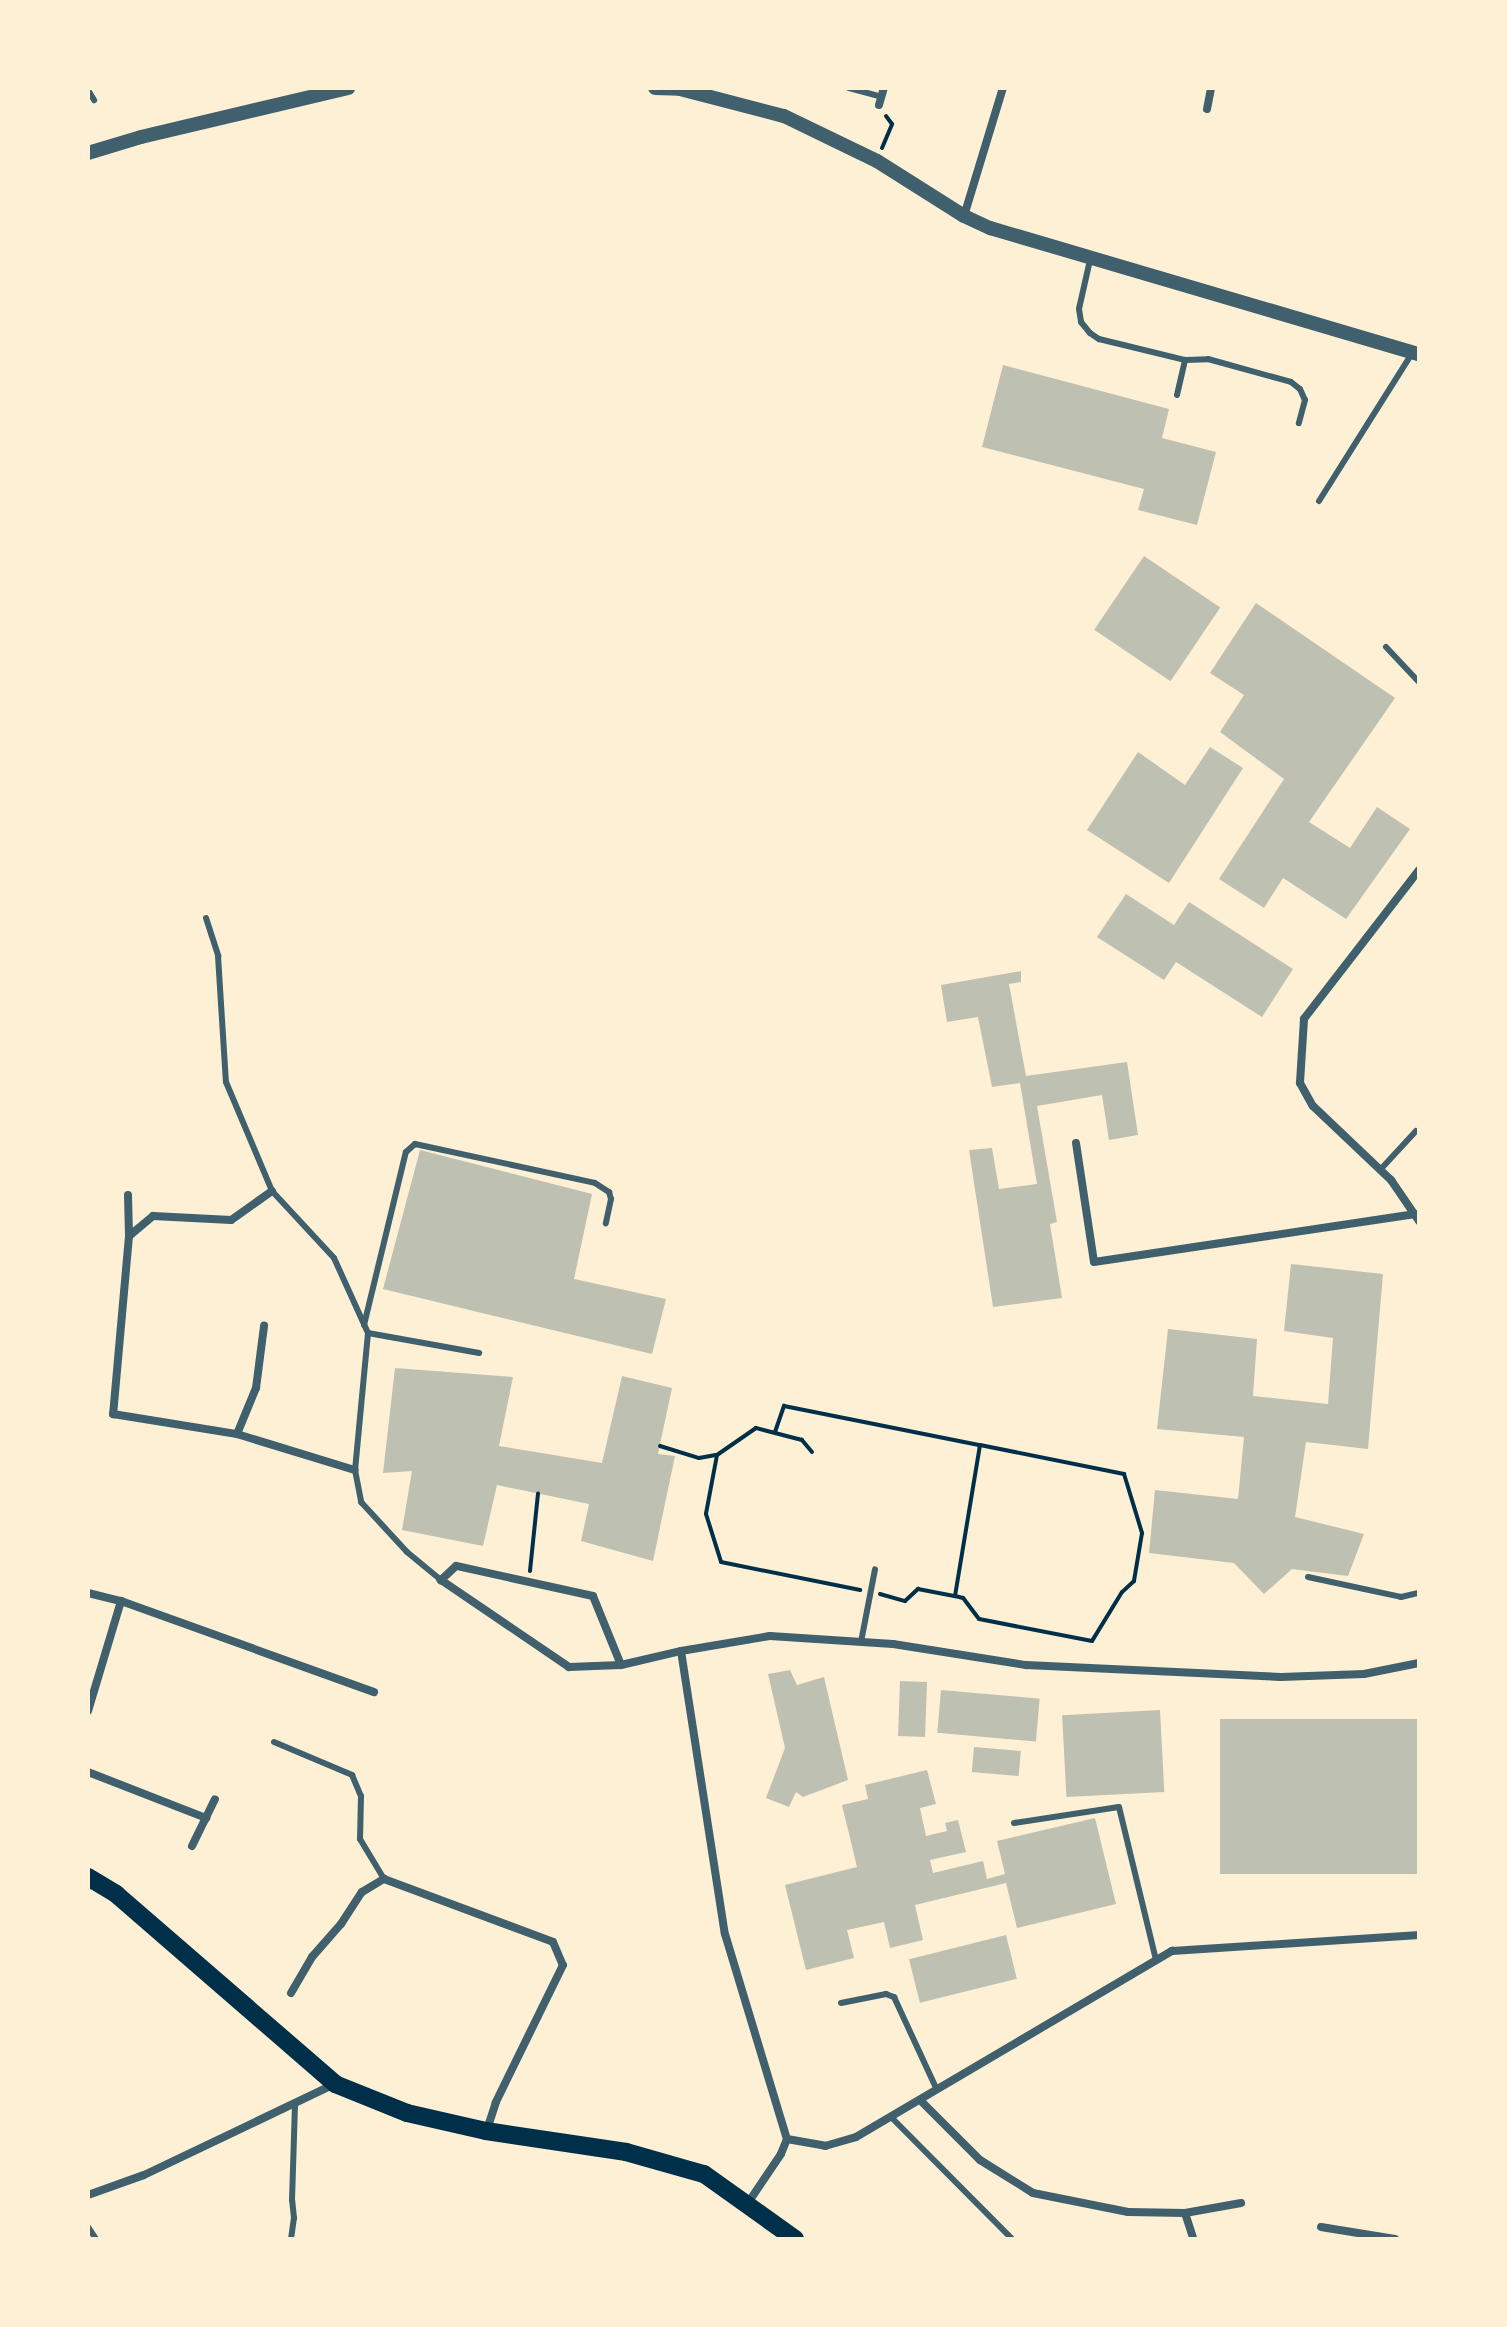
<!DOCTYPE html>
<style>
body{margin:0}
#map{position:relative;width:1507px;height:2327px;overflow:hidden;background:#fdf0d5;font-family:Bitter,serif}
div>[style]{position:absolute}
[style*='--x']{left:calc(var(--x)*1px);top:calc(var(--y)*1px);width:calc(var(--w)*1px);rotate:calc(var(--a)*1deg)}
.building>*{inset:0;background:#bec0b2;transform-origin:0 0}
.path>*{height:4px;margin:-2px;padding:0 2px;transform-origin:2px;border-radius:2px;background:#003049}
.service>*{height:6px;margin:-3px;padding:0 3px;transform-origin:3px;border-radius:3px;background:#3f606c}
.minor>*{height:8px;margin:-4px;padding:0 4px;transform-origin:4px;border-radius:4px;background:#3f606c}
.tertiary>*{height:14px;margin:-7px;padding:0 7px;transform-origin:7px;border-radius:7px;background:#3f606c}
.primary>*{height:18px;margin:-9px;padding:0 9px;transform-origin:9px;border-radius:9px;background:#003049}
span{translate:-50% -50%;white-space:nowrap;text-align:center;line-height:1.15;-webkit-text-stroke:8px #fdf0d5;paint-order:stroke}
.frame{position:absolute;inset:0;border:90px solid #fdf0d5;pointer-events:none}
</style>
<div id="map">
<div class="building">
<div style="clip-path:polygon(1003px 365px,1169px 409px,1162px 438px,1216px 452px,1197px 525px,1138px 510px,1144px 489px,982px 447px)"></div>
<div style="left:1144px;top:556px;width:92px;height:89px;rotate:34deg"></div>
<div style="clip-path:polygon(1256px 603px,1395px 698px,1309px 822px,1350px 848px,1377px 807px,1410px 829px,1346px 919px,1283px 878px,1264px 908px,1219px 879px,1284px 779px,1220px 732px,1244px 695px,1210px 673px)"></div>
<div style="clip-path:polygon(1210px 747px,1243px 768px,1169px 883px,1087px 830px,1138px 752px,1185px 785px)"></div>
<div style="clip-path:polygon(1126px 894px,1174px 925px,1189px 902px,1293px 969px,1262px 1017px,1176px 962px,1164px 980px,1097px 937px)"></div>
<div style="clip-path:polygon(1021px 971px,1021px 982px,1009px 984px,1026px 1076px,1127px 1062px,1138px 1135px,1109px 1140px,1102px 1095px,1037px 1106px,1057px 1222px,1050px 1224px,1062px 1298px,993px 1307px,969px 1150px,992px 1148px,999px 1189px,1037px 1184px,1020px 1083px,992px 1087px,978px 1017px,947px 1022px,941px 985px)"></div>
<div style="clip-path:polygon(420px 1150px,592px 1194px,574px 1279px,666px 1299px,652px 1354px,383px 1289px)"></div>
<div style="clip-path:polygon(1291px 1264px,1383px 1274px,1368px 1449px,1306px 1442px,1295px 1517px,1364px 1534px,1348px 1576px,1292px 1569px,1264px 1594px,1234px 1563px,1149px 1553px,1155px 1490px,1238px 1499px,1244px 1437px,1157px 1429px,1168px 1329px,1257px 1339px,1253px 1396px,1328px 1404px,1333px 1338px,1284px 1331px)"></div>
<div style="clip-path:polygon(395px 1368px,513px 1377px,499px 1446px,602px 1463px,622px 1376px,672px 1388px,658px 1454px,675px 1456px,653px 1561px,581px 1541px,589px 1504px,497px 1485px,483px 1546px,402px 1530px,412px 1471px,383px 1473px)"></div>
<div style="clip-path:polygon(790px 1670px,797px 1685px,824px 1677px,848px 1780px,803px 1797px,796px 1792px,789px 1807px,766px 1798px,785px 1748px,768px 1674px)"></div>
<div style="left:900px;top:1681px;width:27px;height:55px;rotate:2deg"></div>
<div style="left:941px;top:1690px;width:99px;height:43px;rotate:5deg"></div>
<div style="left:1160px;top:1710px;width:82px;height:98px;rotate:87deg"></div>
<div style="left:1419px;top:1719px;width:155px;height:199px;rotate:90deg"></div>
<div style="left:974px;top:1747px;width:47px;height:25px;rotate:5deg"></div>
<div style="clip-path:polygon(927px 1770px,936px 1804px,920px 1808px,926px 1836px,947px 1831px,945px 1823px,958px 1820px,966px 1852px,930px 1860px,933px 1873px,983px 1861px,987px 1879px,1005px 1874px,997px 1841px,1095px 1818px,1116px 1904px,1017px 1928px,1006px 1883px,915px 1905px,923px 1940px,890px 1948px,884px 1922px,847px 1930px,854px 1958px,806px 1970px,785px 1885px,857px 1867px,842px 1805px,868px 1799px,865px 1785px)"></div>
<div style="left:1006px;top:1935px;width:45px;height:100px;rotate:76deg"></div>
</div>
<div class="path">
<div style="--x:882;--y:148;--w:26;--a:-67"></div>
<div style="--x:892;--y:124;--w:10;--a:-127"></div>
<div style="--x:775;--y:1432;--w:28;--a:-71"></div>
<div style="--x:784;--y:1406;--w:200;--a:11.3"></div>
<div style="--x:660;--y:1446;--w:41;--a:17.1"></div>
<div style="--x:699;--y:1458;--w:17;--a:-10"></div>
<div style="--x:812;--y:1452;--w:16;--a:-130"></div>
<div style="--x:802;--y:1440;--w:48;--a:-165.4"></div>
<div style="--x:756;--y:1428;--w:47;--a:145.3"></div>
<div style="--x:717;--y:1455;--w:60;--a:100.6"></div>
<div style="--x:706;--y:1514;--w:50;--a:72.6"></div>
<div style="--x:721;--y:1562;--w:142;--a:11.4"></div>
<div style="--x:530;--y:1571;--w:78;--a:-84.1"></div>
<div style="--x:880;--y:1594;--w:26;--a:16"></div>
<div style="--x:905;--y:1601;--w:18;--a:-43"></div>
<div style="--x:918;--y:1589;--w:38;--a:11"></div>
<div style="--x:955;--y:1596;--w:153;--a:-80.6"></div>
<div style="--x:980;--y:1445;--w:147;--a:11.4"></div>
<div style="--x:1124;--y:1474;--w:62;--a:73"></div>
<div style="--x:1142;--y:1533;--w:49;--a:99.5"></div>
<div style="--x:1134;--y:1581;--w:16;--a:137"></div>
<div style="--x:1122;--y:1592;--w:57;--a:121.5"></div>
<div style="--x:1092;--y:1641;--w:115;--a:-169"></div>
<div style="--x:979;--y:1619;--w:26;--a:-127"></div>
<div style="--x:963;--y:1598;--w:8;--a:-166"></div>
</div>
<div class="service">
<div style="--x:849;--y:88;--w:34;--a:15"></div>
<div style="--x:88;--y:90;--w:12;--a:59"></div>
<div style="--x:1090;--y:260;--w:50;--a:102.7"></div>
<div style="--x:1079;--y:309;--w:13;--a:81"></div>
<div style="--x:1081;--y:322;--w:14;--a:51"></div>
<div style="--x:1090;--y:333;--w:11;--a:34"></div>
<div style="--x:1099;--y:339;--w:89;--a:13.7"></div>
<div style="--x:1177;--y:395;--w:36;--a:-77"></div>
<div style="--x:1185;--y:360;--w:23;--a:-2"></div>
<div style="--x:1208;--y:359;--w:86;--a:15.5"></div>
<div style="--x:1291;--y:382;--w:11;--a:38"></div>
<div style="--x:1300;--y:389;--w:12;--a:66"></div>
<div style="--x:1305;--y:400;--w:24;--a:105"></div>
<div style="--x:1319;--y:501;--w:176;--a:-57.8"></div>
<div style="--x:1386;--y:647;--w:48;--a:46.7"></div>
<div style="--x:206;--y:918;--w:40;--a:72"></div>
<div style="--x:218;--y:956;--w:126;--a:86.4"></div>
<div style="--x:226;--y:1082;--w:118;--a:67.1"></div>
<div style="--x:272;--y:1191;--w:91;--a:47.2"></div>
<div style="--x:334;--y:1258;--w:82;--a:65.6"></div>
<div style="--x:368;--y:1333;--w:138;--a:95.4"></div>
<div style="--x:355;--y:1470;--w:33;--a:79"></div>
<div style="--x:361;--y:1502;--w:68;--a:47.4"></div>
<div style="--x:407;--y:1552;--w:44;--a:39.5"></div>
<div style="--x:1380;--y:1170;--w:53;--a:-47.3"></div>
<div style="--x:364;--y:1325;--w:178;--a:-76.4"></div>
<div style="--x:406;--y:1152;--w:12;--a:-42"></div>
<div style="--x:415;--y:1144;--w:184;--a:12.2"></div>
<div style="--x:595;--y:1183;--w:17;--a:33"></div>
<div style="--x:609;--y:1192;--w:7;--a:74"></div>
<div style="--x:611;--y:1199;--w:25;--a:102"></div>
<div style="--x:368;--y:1333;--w:113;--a:10.2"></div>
<div style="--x:1308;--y:1577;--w:95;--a:12.1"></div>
<div style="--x:1401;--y:1597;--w:18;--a:-13"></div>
<div style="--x:861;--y:1642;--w:74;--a:-79.1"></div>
<div style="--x:274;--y:1742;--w:85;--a:22.9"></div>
<div style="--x:352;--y:1775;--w:23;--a:67"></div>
<div style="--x:361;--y:1796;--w:43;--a:91.3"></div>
<div style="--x:360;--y:1839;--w:47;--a:59"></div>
<div style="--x:1014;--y:1823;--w:106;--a:-8.7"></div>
<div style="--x:1119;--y:1807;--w:157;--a:76.4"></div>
<div style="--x:841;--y:2003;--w:46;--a:-11.3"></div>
<div style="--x:886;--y:1994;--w:9;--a:21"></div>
<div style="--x:894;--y:1997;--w:102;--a:65.2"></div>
<div style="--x:892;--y:2118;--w:170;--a:45.2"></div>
<div style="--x:88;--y:2227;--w:14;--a:56"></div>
<div style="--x:291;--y:2239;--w:21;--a:-82"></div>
<div style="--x:294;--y:2218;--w:18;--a:-96"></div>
<div style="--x:292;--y:2200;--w:97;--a:-88.2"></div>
</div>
<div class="minor">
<div style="--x:879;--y:105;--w:18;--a:-74"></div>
<div style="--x:1207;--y:109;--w:21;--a:-79"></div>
<div style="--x:964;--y:216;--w:134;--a:-73.1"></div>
<div style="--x:1419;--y:870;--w:188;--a:127.7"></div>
<div style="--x:1304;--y:1019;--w:64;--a:93.6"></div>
<div style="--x:1300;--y:1083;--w:26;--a:61"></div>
<div style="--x:1313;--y:1106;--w:108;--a:43.5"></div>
<div style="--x:1391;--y:1180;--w:50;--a:55.7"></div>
<div style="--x:1076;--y:1143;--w:120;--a:81.4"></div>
<div style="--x:1094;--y:1262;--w:325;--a:-8.5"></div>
<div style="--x:272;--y:1191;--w:50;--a:144.7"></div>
<div style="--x:231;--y:1220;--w:78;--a:-177.1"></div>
<div style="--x:153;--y:1216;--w:31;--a:140"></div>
<div style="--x:129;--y:1236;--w:179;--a:95.1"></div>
<div style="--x:113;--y:1414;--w:126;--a:9.2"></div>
<div style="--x:237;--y:1434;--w:123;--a:17"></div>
<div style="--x:128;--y:1195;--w:41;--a:88.6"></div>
<div style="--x:237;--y:1434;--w:50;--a:-67.6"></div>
<div style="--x:256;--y:1388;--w:63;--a:-82.6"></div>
<div style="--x:88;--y:1593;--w:34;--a:14"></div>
<div style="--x:121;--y:1601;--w:269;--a:19.8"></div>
<div style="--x:681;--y:1651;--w:286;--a:81.2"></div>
<div style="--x:725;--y:1934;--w:214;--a:73.2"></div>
<div style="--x:787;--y:2139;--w:16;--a:112"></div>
<div style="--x:781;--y:2154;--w:59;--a:124"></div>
<div style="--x:621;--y:1665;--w:74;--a:-112.1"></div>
<div style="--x:593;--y:1596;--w:140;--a:-167.6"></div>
<div style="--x:456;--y:1566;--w:21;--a:137"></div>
<div style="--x:441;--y:1580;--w:155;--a:34.2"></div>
<div style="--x:569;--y:1667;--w:52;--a:-2.2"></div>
<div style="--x:621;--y:1665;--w:62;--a:-13.1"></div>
<div style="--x:681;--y:1651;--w:90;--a:-9.6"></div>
<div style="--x:770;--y:1636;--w:123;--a:3.7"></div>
<div style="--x:893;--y:1644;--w:135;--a:9"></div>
<div style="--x:1026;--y:1665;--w:255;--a:2.7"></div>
<div style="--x:1281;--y:1677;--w:83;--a:-2.1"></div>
<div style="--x:1364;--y:1674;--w:56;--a:-11.3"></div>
<div style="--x:88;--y:1711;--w:115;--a:-73.3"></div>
<div style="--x:88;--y:1772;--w:127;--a:21.3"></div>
<div style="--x:192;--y:1846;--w:52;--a:-63.9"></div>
<div style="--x:291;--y:1993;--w:42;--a:-59.7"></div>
<div style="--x:312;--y:1957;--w:44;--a:-48.7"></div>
<div style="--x:341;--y:1924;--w:38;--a:-57"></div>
<div style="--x:362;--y:1892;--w:26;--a:-31"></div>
<div style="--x:384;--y:1879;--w:180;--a:20.4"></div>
<div style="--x:553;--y:1942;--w:25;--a:67"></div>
<div style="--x:563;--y:1965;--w:153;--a:116.1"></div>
<div style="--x:496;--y:2102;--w:29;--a:108"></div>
<div style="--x:920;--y:2100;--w:85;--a:45"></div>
<div style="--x:980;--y:2160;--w:62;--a:31.9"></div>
<div style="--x:1033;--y:2193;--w:97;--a:11.3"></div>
<div style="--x:1128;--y:2212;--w:57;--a:1"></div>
<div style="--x:1185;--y:2213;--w:57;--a:-10.1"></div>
<div style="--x:787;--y:2139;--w:39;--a:10"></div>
<div style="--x:825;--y:2146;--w:32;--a:-16"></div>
<div style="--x:856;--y:2137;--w:367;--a:-30.5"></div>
<div style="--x:1172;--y:1951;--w:248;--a:-3.7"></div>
<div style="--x:88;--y:2195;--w:59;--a:-19.7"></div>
<div style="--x:144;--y:2175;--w:212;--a:-25.5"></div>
<div style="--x:1185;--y:2213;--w:25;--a:72"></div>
<div style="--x:1321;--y:2227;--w:75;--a:9.2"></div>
</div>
<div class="tertiary">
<div style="--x:655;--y:88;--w:25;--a:2"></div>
<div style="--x:680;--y:89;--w:107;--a:14.6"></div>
<div style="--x:784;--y:116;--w:103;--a:25.8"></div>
<div style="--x:877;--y:161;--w:103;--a:32.3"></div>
<div style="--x:964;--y:216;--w:29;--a:25"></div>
<div style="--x:990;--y:228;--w:447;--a:16.4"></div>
<div style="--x:88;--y:153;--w:55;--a:-16.8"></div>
<div style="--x:141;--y:137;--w:213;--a:-13.3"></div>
</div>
<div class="primary">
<div style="--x:88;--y:1877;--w:33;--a:31"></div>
<div style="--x:116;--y:1894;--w:290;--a:40.9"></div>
<div style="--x:335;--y:2084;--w:78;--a:21.9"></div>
<div style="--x:407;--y:2113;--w:81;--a:12.8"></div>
<div style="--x:486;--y:2131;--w:142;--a:8.5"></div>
<div style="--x:626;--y:2152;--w:81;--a:15.8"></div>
<div style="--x:704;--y:2174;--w:112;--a:35.5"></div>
</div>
<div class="frame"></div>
</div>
